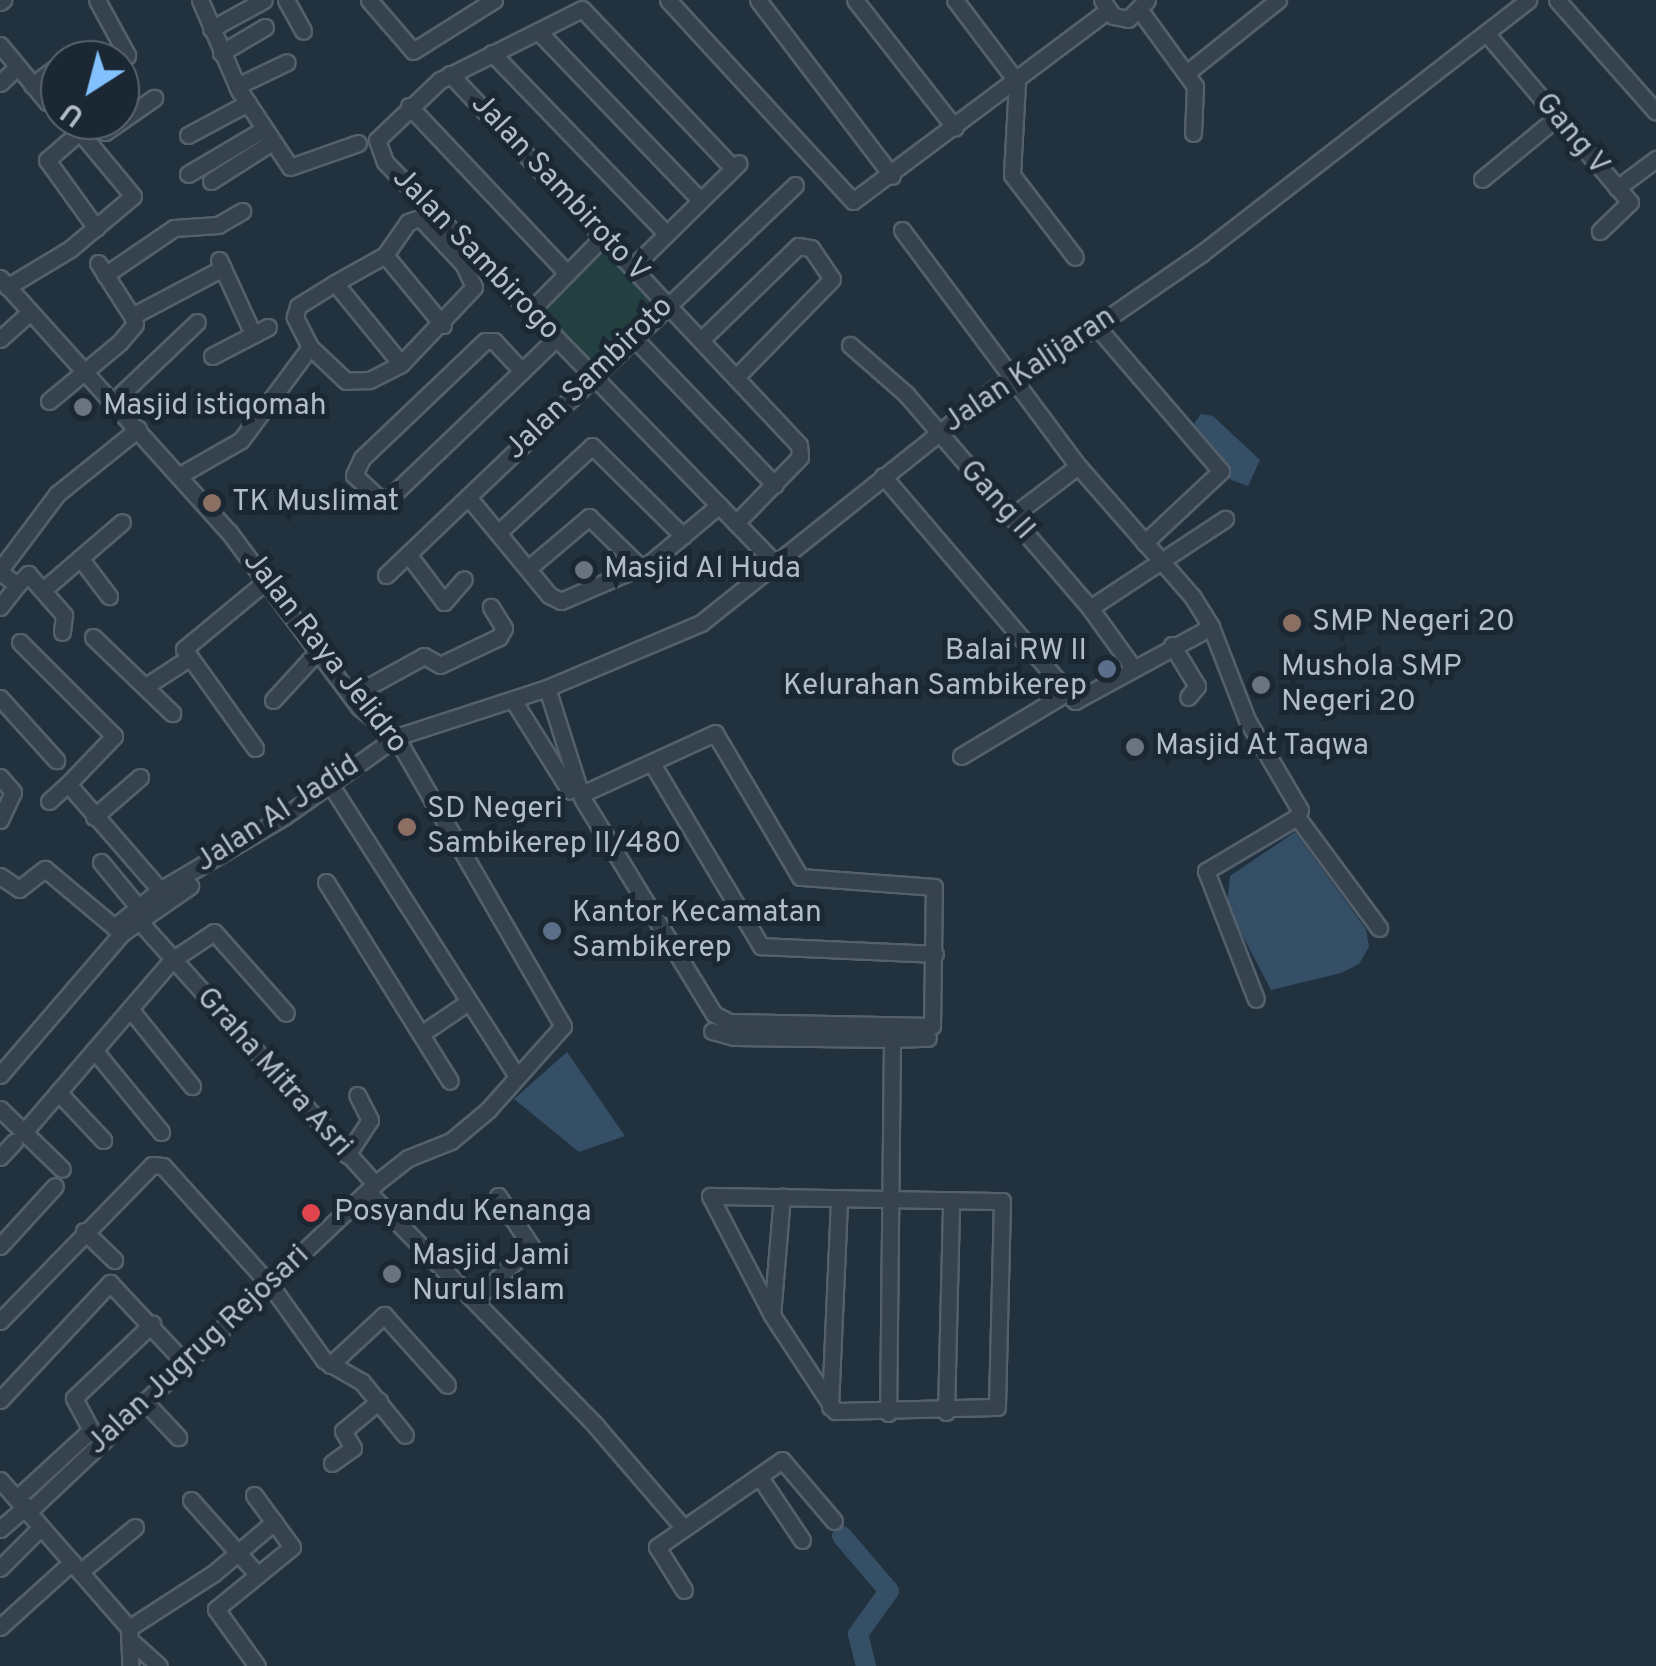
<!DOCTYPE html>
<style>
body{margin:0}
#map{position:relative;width:1656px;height:1666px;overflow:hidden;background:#22313e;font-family:Overpass,sans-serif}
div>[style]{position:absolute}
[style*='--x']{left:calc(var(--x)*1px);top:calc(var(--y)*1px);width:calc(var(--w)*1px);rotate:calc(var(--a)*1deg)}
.green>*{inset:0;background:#243f3f;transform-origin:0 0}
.water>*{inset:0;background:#344f66}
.river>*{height:20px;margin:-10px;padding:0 10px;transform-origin:10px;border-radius:10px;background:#344f66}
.roads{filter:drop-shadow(2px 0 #54606c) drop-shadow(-2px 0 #54606c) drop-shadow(0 2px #54606c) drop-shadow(0 -2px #54606c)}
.minor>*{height:15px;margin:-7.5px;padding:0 7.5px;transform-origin:7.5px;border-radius:7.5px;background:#36424e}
.dots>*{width:28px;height:28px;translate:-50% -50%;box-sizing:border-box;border:5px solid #1b2733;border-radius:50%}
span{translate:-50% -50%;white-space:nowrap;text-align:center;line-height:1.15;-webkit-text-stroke:10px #1b2733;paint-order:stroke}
.street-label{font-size:30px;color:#b1bdc9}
.poi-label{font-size:30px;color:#b1bdc9}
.left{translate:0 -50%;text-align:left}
.right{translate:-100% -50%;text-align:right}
.north{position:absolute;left:40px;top:40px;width:100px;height:100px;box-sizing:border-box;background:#1b2733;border:2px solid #57636f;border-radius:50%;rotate:216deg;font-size:28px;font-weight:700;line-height:40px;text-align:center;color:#b1bdc9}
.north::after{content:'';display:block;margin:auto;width:35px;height:45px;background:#82c0fe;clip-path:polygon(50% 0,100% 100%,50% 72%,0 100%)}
</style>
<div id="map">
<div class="green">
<div style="left:605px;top:251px;width:81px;height:95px;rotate:45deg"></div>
</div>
<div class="water">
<div style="clip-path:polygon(1201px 414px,1213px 416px,1260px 460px,1248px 486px,1231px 480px,1191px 428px)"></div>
<div style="clip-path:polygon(1295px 832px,1366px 929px,1369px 947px,1359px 964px,1341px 973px,1271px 990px,1227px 906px,1230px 876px)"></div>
<div style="clip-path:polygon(567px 1052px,625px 1136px,579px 1152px,514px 1099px)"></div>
</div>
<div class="river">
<div style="--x:842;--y:1536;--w:72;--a:49.5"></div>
<div style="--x:889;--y:1591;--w:53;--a:125.8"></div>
<div style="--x:858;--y:1634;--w:33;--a:76"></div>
</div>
<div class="roads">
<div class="minor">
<div style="--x:97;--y:0;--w:63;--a:61.4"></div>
<div style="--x:127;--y:55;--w:10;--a:151"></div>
<div style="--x:200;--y:0;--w:98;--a:66.6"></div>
<div style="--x:239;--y:90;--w:92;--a:56.5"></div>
<div style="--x:290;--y:167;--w:72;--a:-19.4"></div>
<div style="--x:286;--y:0;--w:35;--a:61"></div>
<div style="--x:369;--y:0;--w:67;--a:49.2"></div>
<div style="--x:413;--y:51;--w:96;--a:-32.2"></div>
<div style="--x:668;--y:0;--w:273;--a:47.4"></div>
<div style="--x:853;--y:201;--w:317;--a:-36.8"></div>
<div style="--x:758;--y:0;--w:221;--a:52.7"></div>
<div style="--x:855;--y:0;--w:162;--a:52"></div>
<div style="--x:955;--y:0;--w:103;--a:52.9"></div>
<div style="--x:1017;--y:82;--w:93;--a:93.1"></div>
<div style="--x:1012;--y:175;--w:103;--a:52.5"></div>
<div style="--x:1102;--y:0;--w:19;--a:55"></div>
<div style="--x:1113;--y:16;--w:15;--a:11"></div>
<div style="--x:1128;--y:19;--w:27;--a:-45"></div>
<div style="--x:1557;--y:0;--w:149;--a:48.5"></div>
<div style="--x:0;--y:2;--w:4;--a:-34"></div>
<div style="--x:1141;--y:12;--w:92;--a:53.9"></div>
<div style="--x:1195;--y:86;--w:47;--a:92.4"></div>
<div style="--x:211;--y:29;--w:60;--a:-28.7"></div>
<div style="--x:538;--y:31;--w:234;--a:46.2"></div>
<div style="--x:1486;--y:33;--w:222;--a:49.6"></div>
<div style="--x:1630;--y:202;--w:42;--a:136"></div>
<div style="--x:0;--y:45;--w:74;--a:50.5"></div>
<div style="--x:47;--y:102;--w:14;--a:-21"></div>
<div style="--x:221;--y:53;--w:51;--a:-30.6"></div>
<div style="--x:492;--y:53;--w:250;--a:46"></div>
<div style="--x:67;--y:60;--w:16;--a:-35"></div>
<div style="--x:1189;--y:71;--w:114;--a:-38.6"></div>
<div style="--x:450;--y:74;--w:509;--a:46.75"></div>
<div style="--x:799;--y:445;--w:12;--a:85"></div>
<div style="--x:800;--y:457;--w:92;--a:134.1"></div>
<div style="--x:0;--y:83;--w:21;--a:-43"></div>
<div style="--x:32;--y:85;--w:34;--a:-36"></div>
<div style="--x:237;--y:86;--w:55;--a:-25.6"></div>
<div style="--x:409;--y:106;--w:230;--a:46.6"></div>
<div style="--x:188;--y:135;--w:68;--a:-28.1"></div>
<div style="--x:733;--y:168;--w:219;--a:-133.5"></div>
<div style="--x:582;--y:9;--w:159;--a:153.4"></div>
<div style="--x:440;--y:80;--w:87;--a:136.4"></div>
<div style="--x:377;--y:140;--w:23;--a:70"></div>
<div style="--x:385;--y:162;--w:559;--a:45.8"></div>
<div style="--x:188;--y:174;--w:88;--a:-30.6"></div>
<div style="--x:1482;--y:179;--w:96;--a:-39.5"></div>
<div style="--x:211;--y:181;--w:72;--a:-32.6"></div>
<div style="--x:1617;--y:188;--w:49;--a:-36.6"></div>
<div style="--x:96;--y:228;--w:84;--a:-125.8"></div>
<div style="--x:47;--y:160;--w:60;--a:-40.9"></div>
<div style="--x:92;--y:121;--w:17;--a:40"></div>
<div style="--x:105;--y:132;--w:60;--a:-34.8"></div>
<div style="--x:902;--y:230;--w:294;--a:53.3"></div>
<div style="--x:1078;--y:466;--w:173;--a:48.8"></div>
<div style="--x:1192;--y:596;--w:36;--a:58"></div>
<div style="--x:1211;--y:627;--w:100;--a:68.8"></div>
<div style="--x:1247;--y:720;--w:104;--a:59.5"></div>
<div style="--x:1300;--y:810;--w:8;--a:113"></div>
<div style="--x:1297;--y:817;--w:106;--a:149.3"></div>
<div style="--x:1206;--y:871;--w:137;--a:68.7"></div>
<div style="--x:385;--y:255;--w:40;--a:-55.1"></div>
<div style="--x:408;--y:222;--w:13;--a:-18"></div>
<div style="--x:420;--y:218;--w:64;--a:46.9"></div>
<div style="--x:464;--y:265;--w:24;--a:66"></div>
<div style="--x:474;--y:287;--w:106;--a:133.5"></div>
<div style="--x:401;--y:364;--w:36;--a:153"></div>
<div style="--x:369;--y:380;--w:23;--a:178"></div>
<div style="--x:346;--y:381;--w:50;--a:-136.6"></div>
<div style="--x:310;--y:347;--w:34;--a:-117"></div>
<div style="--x:295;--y:317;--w:11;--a:-75"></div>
<div style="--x:298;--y:306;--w:44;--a:-31.9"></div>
<div style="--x:335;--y:283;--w:104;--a:50.8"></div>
<div style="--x:219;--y:260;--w:81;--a:65.3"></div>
<div style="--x:98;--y:263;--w:63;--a:57.3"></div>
<div style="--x:633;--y:267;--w:148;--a:-44.5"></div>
<div style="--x:105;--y:275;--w:83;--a:-34.3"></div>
<div style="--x:174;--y:228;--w:44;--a:-3.9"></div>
<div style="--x:218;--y:225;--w:28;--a:-30"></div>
<div style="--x:0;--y:278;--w:342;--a:48"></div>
<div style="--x:229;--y:532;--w:218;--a:53.4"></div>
<div style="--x:359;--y:707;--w:48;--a:39"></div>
<div style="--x:396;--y:737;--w:334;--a:60"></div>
<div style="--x:563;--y:1026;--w:113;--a:131.8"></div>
<div style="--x:488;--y:1110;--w:48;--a:140"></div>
<div style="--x:451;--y:1141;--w:46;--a:158.4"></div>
<div style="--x:408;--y:1158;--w:42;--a:141.8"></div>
<div style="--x:375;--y:1184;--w:475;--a:136.6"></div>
<div style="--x:335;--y:283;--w:57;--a:-29.2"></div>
<div style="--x:385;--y:255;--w:91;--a:50.4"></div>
<div style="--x:7;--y:287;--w:74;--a:-31.1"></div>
<div style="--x:70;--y:249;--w:82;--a:-40.1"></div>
<div style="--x:133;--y:196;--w:85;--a:-129.7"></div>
<div style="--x:530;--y:311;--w:105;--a:-45.4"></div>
<div style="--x:132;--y:316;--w:103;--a:-27.8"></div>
<div style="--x:1097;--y:327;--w:190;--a:49.3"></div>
<div style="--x:1221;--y:471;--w:105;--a:136.9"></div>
<div style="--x:633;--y:337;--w:205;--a:46.2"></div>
<div style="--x:0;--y:339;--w:38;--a:-42"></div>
<div style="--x:701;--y:340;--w:135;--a:-44.1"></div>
<div style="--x:798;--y:246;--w:13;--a:9"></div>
<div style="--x:811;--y:248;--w:37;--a:56"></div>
<div style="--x:832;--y:279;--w:137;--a:134.4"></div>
<div style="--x:850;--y:345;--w:74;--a:41.2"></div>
<div style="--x:906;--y:394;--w:282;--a:49.3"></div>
<div style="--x:1090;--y:608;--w:72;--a:54.1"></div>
<div style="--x:212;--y:356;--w:63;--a:-27.4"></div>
<div style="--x:522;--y:371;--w:41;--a:-133"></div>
<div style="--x:494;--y:341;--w:9;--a:180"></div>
<div style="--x:485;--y:341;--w:170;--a:136.4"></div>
<div style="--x:362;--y:458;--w:19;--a:115"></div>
<div style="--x:354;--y:475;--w:41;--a:43"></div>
<div style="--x:384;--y:503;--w:191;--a:-43.7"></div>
<div style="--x:522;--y:371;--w:47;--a:-44.1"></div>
<div style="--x:115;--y:400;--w:113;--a:-43.6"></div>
<div style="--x:49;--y:401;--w:92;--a:-39.7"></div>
<div style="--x:120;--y:342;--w:23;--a:-50"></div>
<div style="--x:135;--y:324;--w:9;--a:-111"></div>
<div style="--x:180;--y:475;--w:70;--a:-29.8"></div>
<div style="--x:241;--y:440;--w:116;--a:-53.4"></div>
<div style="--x:883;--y:476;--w:296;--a:49.5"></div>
<div style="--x:1075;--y:701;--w:155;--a:-28.6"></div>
<div style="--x:468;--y:497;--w:127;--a:50.4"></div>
<div style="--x:549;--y:595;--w:13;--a:27"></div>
<div style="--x:561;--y:601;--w:97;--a:-23.1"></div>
<div style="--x:650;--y:563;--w:90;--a:-40"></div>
<div style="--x:1011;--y:517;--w:84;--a:-37.3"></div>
<div style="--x:500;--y:531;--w:125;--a:-42.7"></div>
<div style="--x:592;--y:446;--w:128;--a:44.7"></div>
<div style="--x:408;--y:554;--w:60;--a:53.1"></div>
<div style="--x:444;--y:602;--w:30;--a:-49"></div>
<div style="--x:80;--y:558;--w:48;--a:52.7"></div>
<div style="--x:531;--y:566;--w:76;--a:-40.2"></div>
<div style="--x:589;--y:517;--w:70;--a:44.4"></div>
<div style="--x:0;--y:570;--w:95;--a:-53.1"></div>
<div style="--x:57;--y:494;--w:104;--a:-38.7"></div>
<div style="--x:0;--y:572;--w:21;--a:37"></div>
<div style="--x:17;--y:585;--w:16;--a:-45"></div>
<div style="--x:28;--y:574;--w:55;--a:48.7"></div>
<div style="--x:64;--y:615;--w:17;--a:97"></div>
<div style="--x:386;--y:575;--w:565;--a:-43.64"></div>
<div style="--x:43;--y:590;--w:104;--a:-40.7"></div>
<div style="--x:0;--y:607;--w:28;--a:-52"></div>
<div style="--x:1090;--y:608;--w:162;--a:-33.4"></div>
<div style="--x:93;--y:637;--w:110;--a:43.9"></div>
<div style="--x:20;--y:642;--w:133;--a:45"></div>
<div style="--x:114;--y:736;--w:66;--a:133.8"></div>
<div style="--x:1172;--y:645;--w:48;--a:58.6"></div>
<div style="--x:1197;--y:686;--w:14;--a:129"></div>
<div style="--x:146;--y:686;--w:51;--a:-33.1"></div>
<div style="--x:547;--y:688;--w:103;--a:72.4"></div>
<div style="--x:351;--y:696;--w:83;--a:-28.7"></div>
<div style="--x:424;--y:656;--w:18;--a:29"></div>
<div style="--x:440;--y:665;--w:65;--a:-25.4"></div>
<div style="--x:499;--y:637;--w:10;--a:-61"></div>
<div style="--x:504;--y:628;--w:25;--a:-122"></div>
<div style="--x:0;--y:698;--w:84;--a:47.9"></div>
<div style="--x:273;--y:700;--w:64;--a:-47.5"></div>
<div style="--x:513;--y:700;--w:107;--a:57.9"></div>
<div style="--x:255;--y:748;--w:122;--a:-125.6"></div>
<div style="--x:184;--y:649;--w:105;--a:-39.6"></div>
<div style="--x:961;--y:756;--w:125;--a:-30.9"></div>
<div style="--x:653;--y:765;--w:211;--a:59.2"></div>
<div style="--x:761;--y:946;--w:174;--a:2.6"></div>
<div style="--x:0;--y:777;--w:20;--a:49"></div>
<div style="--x:13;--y:792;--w:31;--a:115"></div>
<div style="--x:330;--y:784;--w:347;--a:57.4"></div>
<div style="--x:582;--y:798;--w:253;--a:58.6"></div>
<div style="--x:714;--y:1014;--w:17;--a:28"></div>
<div style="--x:729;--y:1022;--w:203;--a:1.1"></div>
<div style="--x:932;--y:1026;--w:139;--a:-89.2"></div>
<div style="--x:934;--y:887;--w:134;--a:-175.7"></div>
<div style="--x:800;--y:877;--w:167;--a:-120.6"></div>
<div style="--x:715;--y:733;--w:144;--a:155.4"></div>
<div style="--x:49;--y:801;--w:25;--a:-42"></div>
<div style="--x:68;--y:784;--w:140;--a:49"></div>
<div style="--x:94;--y:817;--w:61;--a:-41"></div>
<div style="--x:1297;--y:817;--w:138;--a:53.5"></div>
<div style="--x:101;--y:862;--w:58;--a:50.6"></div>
<div style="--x:0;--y:876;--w:23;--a:34"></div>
<div style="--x:19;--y:889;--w:33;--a:-38"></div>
<div style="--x:45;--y:869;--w:90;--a:40"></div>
<div style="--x:114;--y:927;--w:59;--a:-38.8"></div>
<div style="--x:160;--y:890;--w:145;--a:-30.6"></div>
<div style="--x:285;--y:816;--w:136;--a:-35.4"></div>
<div style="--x:396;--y:737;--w:159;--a:-18"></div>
<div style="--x:547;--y:688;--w:167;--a:-22.9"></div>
<div style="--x:701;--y:623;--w:375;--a:-38.6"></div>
<div style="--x:994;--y:389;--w:60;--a:-28.7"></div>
<div style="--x:1047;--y:360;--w:188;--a:-34.6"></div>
<div style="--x:1202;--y:253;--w:413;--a:-37.8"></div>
<div style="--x:326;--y:882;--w:234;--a:58.1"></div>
<div style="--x:140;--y:922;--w:352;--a:48.1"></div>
<div style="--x:130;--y:1009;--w:99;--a:51.2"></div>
<div style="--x:712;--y:1031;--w:23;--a:15"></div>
<div style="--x:734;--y:1037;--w:158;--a:0.7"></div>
<div style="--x:892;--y:1039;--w:374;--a:90.6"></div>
<div style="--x:421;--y:1034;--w:57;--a:-34.2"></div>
<div style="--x:892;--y:1039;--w:36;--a:-2"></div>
<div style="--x:94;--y:1050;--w:106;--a:50.7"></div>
<div style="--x:0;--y:1075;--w:187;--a:-49.3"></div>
<div style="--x:122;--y:933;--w:83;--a:-34.7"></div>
<div style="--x:58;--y:1092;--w:66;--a:46.8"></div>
<div style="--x:0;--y:1109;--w:86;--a:44.1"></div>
<div style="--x:24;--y:1132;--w:227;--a:-49.3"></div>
<div style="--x:172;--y:960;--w:50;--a:-33.7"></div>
<div style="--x:214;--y:932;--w:108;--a:48.4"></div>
<div style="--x:347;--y:1155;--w:42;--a:-56.7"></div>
<div style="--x:370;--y:1120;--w:28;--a:-117"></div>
<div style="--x:0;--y:1157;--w:21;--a:-47"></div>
<div style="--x:368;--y:1192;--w:327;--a:45.7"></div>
<div style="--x:596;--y:1426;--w:132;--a:49.3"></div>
<div style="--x:710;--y:1196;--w:292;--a:1"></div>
<div style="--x:1002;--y:1201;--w:206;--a:91.4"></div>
<div style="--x:997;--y:1407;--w:162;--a:178.6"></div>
<div style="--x:835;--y:1411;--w:115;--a:-123.3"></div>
<div style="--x:772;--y:1315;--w:134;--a:-117.5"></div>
<div style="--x:84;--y:1231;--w:42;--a:44"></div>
<div style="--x:0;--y:1246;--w:81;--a:-47.5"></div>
<div style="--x:475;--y:1300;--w:78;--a:-44"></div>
<div style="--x:531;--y:1246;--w:60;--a:-123.4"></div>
<div style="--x:772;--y:1315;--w:119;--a:-85.2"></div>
<div style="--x:0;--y:1321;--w:218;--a:-45.7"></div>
<div style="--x:152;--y:1165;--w:11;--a:5"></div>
<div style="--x:163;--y:1166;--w:161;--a:48"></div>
<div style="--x:271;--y:1286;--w:91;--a:54.4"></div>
<div style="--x:324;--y:1360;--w:44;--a:30.1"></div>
<div style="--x:362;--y:1382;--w:68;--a:50.9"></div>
<div style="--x:330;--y:1365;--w:74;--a:-42.8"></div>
<div style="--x:384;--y:1315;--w:94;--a:48"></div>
<div style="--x:0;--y:1400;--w:161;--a:-46.8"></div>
<div style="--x:110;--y:1283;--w:108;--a:46.9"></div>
<div style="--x:144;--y:1401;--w:50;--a:46.6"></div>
<div style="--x:830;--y:1407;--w:209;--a:-87.5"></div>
<div style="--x:946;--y:1412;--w:212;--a:-88.6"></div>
<div style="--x:332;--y:1463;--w:26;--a:-36"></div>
<div style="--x:353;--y:1448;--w:20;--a:-120"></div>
<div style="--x:343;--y:1431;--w:47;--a:-39.8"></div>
<div style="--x:759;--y:1476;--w:77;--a:56.1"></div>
<div style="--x:0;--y:1480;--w:196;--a:48.9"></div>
<div style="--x:129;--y:1628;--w:38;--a:88"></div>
<div style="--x:254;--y:1495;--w:64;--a:53.8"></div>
<div style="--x:292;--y:1547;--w:98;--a:140.8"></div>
<div style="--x:216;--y:1609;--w:70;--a:54.3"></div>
<div style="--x:18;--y:1497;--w:99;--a:-42.5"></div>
<div style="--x:91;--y:1430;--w:36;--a:-118"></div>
<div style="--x:74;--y:1398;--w:108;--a:-43.5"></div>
<div style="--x:191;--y:1500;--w:99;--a:48.3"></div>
<div style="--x:0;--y:1529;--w:35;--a:-41"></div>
<div style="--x:0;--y:1568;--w:58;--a:-45"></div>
<div style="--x:80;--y:1572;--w:71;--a:-39.3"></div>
<div style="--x:684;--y:1590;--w:51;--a:-122.1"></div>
<div style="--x:657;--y:1547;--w:152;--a:-34.8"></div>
<div style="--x:782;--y:1460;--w:80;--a:49.6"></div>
<div style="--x:0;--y:1627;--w:97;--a:-42.1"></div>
<div style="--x:129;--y:1628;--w:101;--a:-32.9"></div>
<div style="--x:214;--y:1573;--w:79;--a:-40.4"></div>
<div style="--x:129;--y:1639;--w:40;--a:42"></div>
</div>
</div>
<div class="dots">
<div style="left:83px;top:407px;background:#6b7280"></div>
<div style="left:212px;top:503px;background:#8d6e63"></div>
<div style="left:584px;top:570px;background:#6b7280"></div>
<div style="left:1292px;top:623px;background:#8d6e63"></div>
<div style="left:1107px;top:669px;background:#5c6f8a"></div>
<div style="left:1261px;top:685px;background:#6b7280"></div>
<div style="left:1135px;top:747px;background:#6b7280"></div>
<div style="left:407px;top:827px;background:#8d6e63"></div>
<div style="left:552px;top:931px;background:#5c6f8a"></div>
<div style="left:311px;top:1213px;background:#e0444e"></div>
<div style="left:392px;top:1274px;background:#6b7280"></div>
</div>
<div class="street-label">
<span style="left:1571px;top:135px;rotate:50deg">Gang V</span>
<span style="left:559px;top:189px;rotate:47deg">Jalan Sambiroto V</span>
<span style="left:475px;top:255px;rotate:46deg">Jalan Sambirogo</span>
<span style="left:1030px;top:371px;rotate:-34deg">Jalan Kalijaran</span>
<span style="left:590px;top:379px;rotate:-44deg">Jalan Sambiroto</span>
<span style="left:996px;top:501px;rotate:48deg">Gang II</span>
<span style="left:324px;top:653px;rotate:52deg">Jalan Raya Jelidro</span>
<span style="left:278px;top:815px;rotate:-33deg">Jalan Al Jadid</span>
<span style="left:273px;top:1073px;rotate:48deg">Graha Mitra Asri</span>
<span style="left:199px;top:1351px;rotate:-43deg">Jalan Jugrug Rejosari</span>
</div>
<div class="poi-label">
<span class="left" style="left:103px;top:407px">Masjid istiqomah</span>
<span class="left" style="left:232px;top:503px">TK Muslimat</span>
<span class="left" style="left:604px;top:570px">Masjid Al Huda</span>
<span class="left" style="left:1312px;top:623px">SMP Negeri 20</span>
<span class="right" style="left:1087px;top:669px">Balai RW II<br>Kelurahan Sambikerep</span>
<span class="left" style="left:1281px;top:685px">Mushola SMP<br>Negeri 20</span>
<span class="left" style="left:1155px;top:747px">Masjid At Taqwa</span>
<span class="left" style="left:427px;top:827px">SD Negeri<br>Sambikerep II/480</span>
<span class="left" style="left:572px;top:931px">Kantor Kecamatan<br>Sambikerep</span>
<span class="left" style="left:334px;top:1213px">Posyandu Kenanga</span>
<span class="left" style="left:412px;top:1274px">Masjid Jami<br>Nurul Islam</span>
</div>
<div class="north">U</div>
</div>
